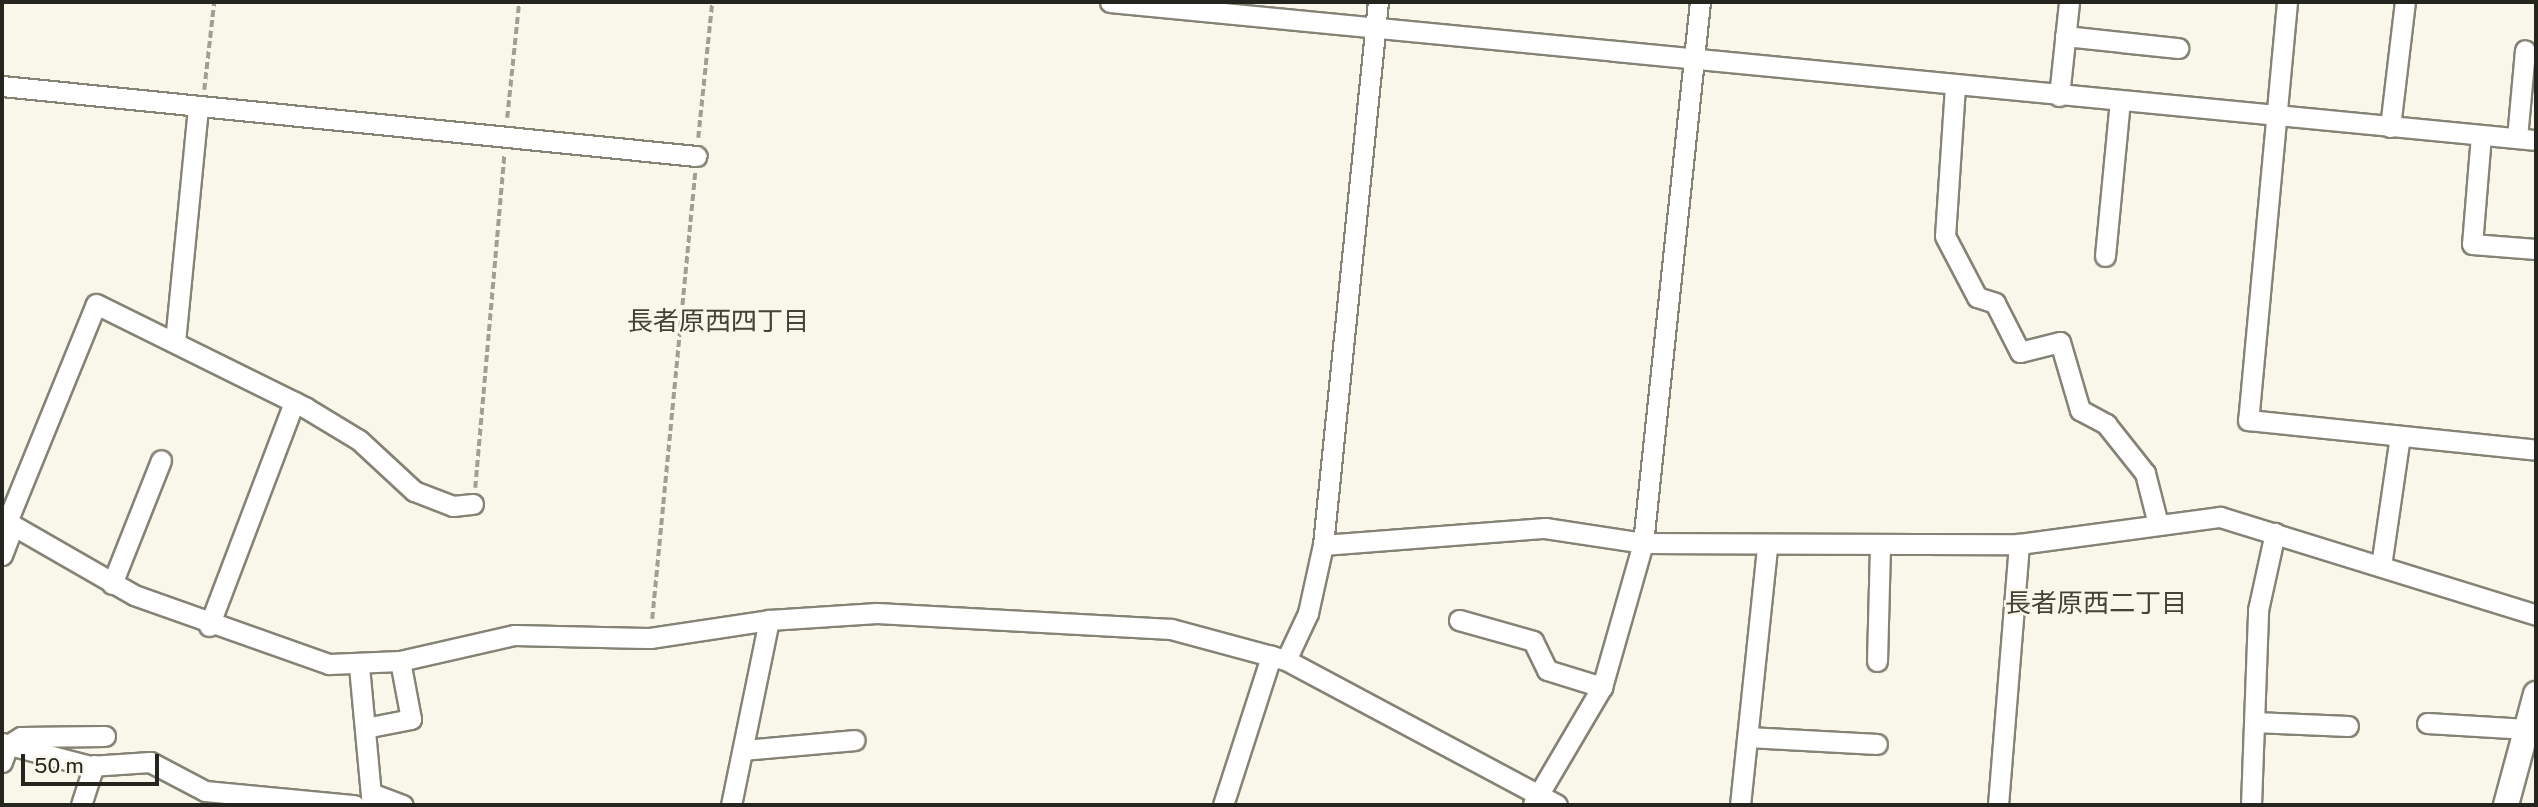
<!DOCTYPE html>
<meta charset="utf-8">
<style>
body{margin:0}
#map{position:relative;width:2538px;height:807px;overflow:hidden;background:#f9f7e9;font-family:"Public Sans","Noto Sans JP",sans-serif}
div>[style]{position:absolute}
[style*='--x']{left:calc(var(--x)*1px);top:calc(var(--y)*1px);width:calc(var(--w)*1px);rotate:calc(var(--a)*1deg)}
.path>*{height:3.5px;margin-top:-1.75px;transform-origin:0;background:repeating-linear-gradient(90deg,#a09f94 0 7px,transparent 0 10.5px)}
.roads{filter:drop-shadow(2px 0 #858376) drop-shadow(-2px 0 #858376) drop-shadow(0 2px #858376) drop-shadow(0 -2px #858376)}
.minor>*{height:19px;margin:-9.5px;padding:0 9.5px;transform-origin:9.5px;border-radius:9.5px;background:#fff}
.major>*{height:24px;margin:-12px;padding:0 12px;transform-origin:12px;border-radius:12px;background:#fff}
span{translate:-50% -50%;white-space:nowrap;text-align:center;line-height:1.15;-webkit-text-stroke:5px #f9f7e9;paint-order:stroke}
.neighbourhood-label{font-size:26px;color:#434237}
.frame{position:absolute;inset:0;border:4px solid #25251f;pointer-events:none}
.scale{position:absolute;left:21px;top:754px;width:138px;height:32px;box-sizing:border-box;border:4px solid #25251f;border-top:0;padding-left:9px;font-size:21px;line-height:24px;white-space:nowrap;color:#25251f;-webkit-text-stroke:5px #f9f7e9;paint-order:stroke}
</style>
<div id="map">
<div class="path">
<div style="--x:204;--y:90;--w:89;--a:-83.5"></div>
<div style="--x:507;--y:118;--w:117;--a:-84.1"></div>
<div style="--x:698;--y:138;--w:137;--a:-84.1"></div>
<div style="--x:475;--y:488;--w:335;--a:-85"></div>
<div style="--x:652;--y:619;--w:448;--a:-84.5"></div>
</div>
<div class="roads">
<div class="minor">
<div style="--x:1110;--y:2;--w:1433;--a:5.53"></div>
<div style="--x:2287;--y:2;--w:420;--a:95.3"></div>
<div style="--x:2248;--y:420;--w:290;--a:5.9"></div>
<div style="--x:2065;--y:36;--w:114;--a:6.1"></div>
<div style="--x:2;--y:86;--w:698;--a:5.76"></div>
<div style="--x:1955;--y:86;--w:150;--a:93.8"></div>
<div style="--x:1945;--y:236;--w:69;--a:62.3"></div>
<div style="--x:1977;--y:297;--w:19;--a:18"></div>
<div style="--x:1995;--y:303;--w:55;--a:63"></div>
<div style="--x:2020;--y:352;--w:41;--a:-14"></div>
<div style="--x:2060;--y:342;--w:71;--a:73.6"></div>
<div style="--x:2080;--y:410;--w:30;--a:28"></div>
<div style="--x:2106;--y:424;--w:63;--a:51.5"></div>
<div style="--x:2145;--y:473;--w:53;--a:75.7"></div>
<div style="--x:2059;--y:96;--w:95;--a:-83.9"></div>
<div style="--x:2390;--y:127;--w:126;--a:-83.2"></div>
<div style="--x:2481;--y:135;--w:109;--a:94.7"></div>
<div style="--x:2472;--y:244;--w:64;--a:4.5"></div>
<div style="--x:2517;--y:138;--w:88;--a:-84.8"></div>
<div style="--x:2105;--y:256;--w:156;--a:-84.5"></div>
<div style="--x:175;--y:342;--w:237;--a:-84.4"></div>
<div style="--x:2;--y:519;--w:152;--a:29.9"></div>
<div style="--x:134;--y:595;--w:207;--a:19.5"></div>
<div style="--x:329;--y:664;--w:71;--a:-2.4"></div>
<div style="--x:400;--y:661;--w:117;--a:-12.8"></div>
<div style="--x:514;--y:635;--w:136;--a:1.3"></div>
<div style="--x:650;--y:638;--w:120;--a:-8.6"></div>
<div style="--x:769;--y:620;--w:108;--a:-3.7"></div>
<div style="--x:877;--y:613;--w:294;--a:3.1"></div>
<div style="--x:1171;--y:629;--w:119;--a:15.1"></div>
<div style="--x:1286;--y:660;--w:307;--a:28.1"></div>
<div style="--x:7;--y:522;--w:235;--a:-67.8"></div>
<div style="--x:96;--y:304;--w:234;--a:26.3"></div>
<div style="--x:306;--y:408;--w:62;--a:31.1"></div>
<div style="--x:359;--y:440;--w:75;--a:42.8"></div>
<div style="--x:414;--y:491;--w:42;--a:21"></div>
<div style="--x:453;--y:506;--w:20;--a:-6"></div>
<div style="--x:1323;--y:545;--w:223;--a:-4.4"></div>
<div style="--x:1545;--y:528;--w:99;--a:8.7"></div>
<div style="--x:1643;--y:543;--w:376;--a:0.2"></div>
<div style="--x:2019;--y:544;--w:203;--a:-7.7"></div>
<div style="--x:2220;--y:517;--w:331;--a:17.2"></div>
<div style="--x:2;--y:555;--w:31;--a:-69"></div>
<div style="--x:2381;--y:566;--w:131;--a:-81.7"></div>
<div style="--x:112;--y:584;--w:133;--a:-68.4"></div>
<div style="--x:1459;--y:620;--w:77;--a:15.8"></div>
<div style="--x:1533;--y:641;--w:32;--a:64"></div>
<div style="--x:1547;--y:670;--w:58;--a:17.2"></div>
<div style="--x:209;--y:626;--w:240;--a:-69.2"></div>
<div style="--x:1286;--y:660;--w:52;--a:-64.9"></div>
<div style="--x:1308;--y:613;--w:70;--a:-77.6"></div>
<div style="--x:1323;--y:545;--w:546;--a:-84.22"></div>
<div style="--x:1877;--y:661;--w:116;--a:-88.5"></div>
<div style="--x:359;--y:666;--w:140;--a:84.7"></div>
<div style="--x:2254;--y:722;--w:94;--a:2.4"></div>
<div style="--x:2427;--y:723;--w:100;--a:3.4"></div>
<div style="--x:365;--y:728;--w:47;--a:-11.1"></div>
<div style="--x:411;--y:719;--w:59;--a:-100.7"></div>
<div style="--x:1748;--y:737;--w:129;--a:3.1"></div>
<div style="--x:2;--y:743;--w:91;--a:14.6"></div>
<div style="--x:90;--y:766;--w:60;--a:-3.8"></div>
<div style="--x:150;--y:762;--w:62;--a:27.8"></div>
<div style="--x:205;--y:791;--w:150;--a:5.4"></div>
<div style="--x:743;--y:750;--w:112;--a:-5.1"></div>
<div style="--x:2;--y:762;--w:18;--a:-71"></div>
<div style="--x:8;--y:745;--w:15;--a:-32"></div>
<div style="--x:21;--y:737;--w:84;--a:-0.7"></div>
<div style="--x:371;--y:793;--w:34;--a:21"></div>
<div style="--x:1533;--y:804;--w:136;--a:-59.5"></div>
<div style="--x:1602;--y:687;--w:150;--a:-74.1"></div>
<div style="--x:1643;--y:543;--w:544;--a:-83.99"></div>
<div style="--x:81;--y:805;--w:42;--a:-72"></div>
<div style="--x:731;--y:805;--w:189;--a:-78.4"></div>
<div style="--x:1223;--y:805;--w:157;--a:-72.1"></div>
<div style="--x:1740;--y:805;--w:259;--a:-84"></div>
<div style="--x:1998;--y:805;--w:262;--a:-85.4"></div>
<div style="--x:2251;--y:805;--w:195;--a:-87.9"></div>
<div style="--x:2258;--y:610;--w:79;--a:-77.6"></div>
</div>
<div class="major">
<div style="--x:2506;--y:805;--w:115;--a:-74.9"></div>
</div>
</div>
<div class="neighbourhood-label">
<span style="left:718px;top:321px">長者原西四丁目</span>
<span style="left:2096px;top:603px">長者原西二丁目</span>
</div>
<div class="frame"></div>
<div class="scale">50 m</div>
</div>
